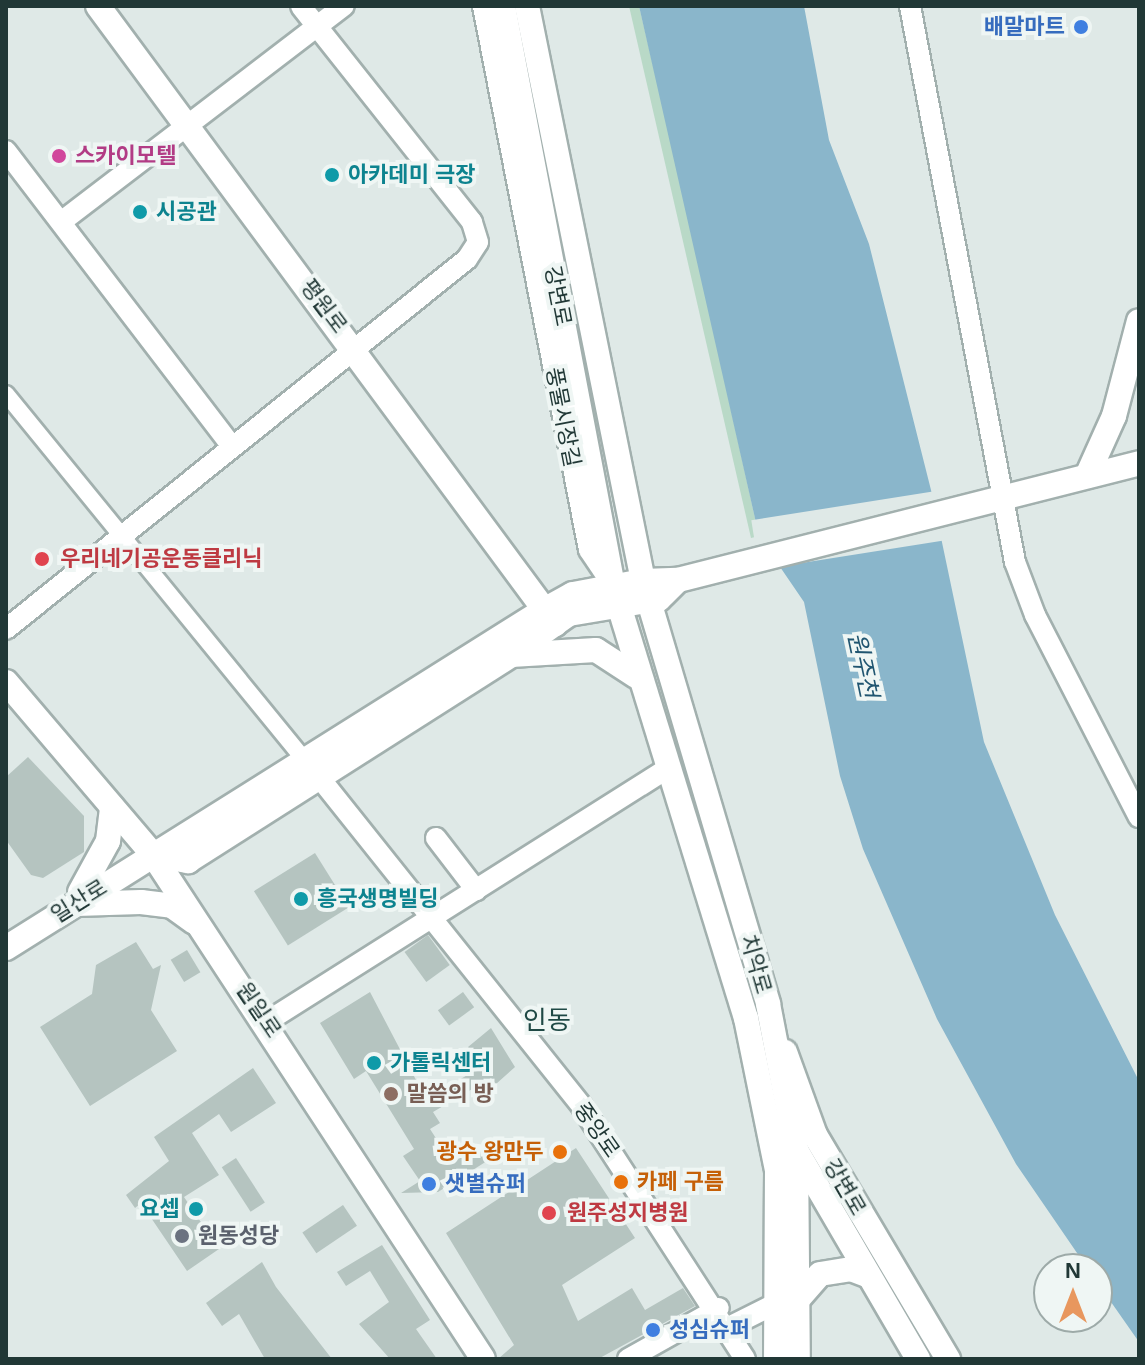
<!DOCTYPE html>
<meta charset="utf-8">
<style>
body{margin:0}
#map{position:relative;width:1145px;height:1365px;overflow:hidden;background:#dfe9e7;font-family:Arial,"Noto Sans KR",sans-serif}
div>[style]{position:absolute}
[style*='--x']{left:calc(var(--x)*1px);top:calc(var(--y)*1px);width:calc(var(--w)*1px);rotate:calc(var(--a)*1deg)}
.green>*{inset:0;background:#b9d9c7}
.water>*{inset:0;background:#8ab6cb}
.pier>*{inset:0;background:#dfe9e7;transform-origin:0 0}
.building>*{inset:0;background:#b5c4c0;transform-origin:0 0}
.roads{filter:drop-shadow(2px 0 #a2b0ae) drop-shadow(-2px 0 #a2b0ae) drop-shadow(0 2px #a2b0ae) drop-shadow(0 -2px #a2b0ae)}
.pedestrian>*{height:16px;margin:-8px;padding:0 8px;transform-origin:8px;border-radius:8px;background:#fff}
.minor>*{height:20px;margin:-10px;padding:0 10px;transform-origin:10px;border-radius:10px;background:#fff}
.tertiary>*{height:24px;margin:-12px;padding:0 12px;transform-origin:12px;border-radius:12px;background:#fff}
.secondary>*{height:24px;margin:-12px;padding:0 12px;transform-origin:12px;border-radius:12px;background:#fff}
.dots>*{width:22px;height:22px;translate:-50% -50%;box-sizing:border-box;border:4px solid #eff6f4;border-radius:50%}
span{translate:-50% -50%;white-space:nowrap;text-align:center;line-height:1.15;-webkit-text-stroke:8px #eff6f4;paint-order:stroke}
.shop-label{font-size:22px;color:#366cbe;font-weight:700}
.right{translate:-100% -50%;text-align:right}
.left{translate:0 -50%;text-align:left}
.hotel-label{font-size:22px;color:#b23c85;font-weight:700}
.culture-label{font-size:22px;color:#0d838f;font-weight:700}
.street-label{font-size:22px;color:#213836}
.health-label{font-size:22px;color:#be3a42;font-weight:700}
.education-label{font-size:22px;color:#785e54;font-weight:700}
.food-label{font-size:22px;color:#c56008;font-weight:700}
.worship-label{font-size:22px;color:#5b616d;font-weight:700}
.water-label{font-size:24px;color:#205570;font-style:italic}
.quarter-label{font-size:26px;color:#1f4945}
.frame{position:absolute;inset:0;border:8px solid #213836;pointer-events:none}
.north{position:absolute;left:1033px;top:1253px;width:80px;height:80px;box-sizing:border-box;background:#eff6f4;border:2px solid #9daaa8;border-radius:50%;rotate:0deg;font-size:22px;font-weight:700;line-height:32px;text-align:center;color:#213836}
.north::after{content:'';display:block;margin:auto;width:28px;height:36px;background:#e8975e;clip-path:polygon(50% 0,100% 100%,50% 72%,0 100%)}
</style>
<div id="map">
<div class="green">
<div style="clip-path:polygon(629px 6px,639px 6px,679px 175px,759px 536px,751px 538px)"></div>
</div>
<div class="water">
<div style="clip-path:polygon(639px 6px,804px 6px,829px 140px,869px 244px,931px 490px,984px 742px,1055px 915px,1139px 1081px,1139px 1342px,1097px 1282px,1097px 1269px,1088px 1269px,1016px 1164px,937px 1019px,863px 849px,840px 776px,804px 602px,759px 536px)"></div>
</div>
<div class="pier">
<div style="left:936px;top:491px;width:50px;height:187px;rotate:81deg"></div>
</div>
<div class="building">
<div style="clip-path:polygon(28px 757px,84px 816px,84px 852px,43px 878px,31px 875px,6px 840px,6px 777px)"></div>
<div style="left:315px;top:853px;width:64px;height:72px;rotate:58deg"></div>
<div style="left:428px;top:935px;width:37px;height:29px;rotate:54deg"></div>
<div style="clip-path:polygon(136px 942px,153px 969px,161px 965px,151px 1010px,177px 1051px,90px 1106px,40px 1027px,92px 994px,96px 965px)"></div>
<div style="left:187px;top:950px;width:26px;height:19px;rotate:59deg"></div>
<div style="clip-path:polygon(370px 992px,426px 1099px,483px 1066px,468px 1047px,491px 1028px,515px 1067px,496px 1084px,491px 1078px,433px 1112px,440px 1123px,430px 1129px,452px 1163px,478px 1147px,487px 1161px,438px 1192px,401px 1193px,420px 1181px,403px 1156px,414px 1149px,366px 1071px,354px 1079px,320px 1023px)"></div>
<div style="left:463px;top:992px;width:19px;height:31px;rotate:54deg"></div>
<div style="clip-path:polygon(253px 1068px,276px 1103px,231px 1132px,219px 1114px,192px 1133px,219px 1175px,184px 1197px,219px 1249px,187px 1271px,141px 1203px,135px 1208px,126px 1195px,169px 1161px,154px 1137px)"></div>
<div style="clip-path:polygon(576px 1148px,635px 1238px,562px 1285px,578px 1321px,632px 1288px,645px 1310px,683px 1288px,695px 1306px,598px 1359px,498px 1359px,514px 1345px,446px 1233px)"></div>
<div style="left:236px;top:1158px;width:53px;height:17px;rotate:57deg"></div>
<div style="left:343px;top:1205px;width:25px;height:49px;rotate:56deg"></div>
<div style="clip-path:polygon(382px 1245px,430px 1320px,416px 1329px,437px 1359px,390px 1359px,359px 1324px,389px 1302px,370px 1271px,346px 1286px,337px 1272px)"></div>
<div style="clip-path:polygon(262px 1262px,276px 1287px,332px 1359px,265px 1359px,239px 1314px,222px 1326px,206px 1303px)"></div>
</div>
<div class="roads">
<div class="pedestrian">
<div style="--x:6;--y:394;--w:478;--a:50.8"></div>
</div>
<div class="minor">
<div style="--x:483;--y:6;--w:554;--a:78.97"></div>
<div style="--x:589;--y:550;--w:37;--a:56"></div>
<div style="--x:910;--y:6;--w:566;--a:79.31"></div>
<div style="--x:1015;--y:562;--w:57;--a:69.3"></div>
<div style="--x:1035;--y:615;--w:227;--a:62.8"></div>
<div style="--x:6;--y:151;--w:370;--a:52.6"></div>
<div style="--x:61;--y:222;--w:356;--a:-37.4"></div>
<div style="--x:6;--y:629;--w:591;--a:-38.75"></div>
<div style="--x:467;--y:259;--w:20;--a:-57"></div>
<div style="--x:478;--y:242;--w:21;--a:-107"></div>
<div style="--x:472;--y:222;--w:275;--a:-128.4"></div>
<div style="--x:319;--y:777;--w:422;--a:51.4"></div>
<div style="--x:582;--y:1107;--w:300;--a:57.1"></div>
<div style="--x:436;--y:838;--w:66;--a:52.4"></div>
<div style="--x:268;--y:1021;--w:470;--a:-32.3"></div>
<div style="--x:729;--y:1327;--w:58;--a:-26.6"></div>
<div style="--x:628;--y:1359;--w:104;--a:-29.3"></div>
</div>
<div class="tertiary">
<div style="--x:503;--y:6;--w:590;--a:79.26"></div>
<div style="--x:527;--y:6;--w:587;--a:78.59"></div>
<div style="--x:643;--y:581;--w:35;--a:-2"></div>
<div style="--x:678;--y:580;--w:476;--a:-14.2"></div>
<div style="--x:1087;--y:476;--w:66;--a:-65.8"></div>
<div style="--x:1114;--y:416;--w:98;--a:-75.3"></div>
<div style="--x:511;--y:655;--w:71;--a:-35.3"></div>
<div style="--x:569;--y:614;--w:91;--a:-9.5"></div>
<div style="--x:659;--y:599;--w:27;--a:-45"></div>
<div style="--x:153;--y:855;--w:602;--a:56.78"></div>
<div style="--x:80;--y:892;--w:58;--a:-61.2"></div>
<div style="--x:108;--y:841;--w:34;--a:-83"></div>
<div style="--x:76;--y:904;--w:65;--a:-1.8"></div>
<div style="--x:141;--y:902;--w:31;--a:7"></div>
<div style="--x:172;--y:906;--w:27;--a:36"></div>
<div style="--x:6;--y:948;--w:635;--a:-32.14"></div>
<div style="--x:785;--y:1052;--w:88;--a:70.1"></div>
<div style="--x:815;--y:1135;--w:261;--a:59.3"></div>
<div style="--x:796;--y:1150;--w:242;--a:59.7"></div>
<div style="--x:800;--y:1297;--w:30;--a:-49"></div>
<div style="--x:820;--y:1274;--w:31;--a:-9"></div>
<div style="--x:851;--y:1269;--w:19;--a:21"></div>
</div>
<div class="secondary">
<div style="--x:98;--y:6;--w:769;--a:53.52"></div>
<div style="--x:613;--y:586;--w:452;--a:72.9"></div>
<div style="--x:746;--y:1018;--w:156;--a:78.5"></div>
<div style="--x:777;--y:1171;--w:188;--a:90.3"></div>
<div style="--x:544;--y:610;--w:33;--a:-29"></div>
<div style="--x:573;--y:594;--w:71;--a:-10.5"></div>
<div style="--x:643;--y:581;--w:441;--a:73.5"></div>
<div style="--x:768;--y:1004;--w:149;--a:79.1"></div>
<div style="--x:796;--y:1150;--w:209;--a:89.5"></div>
<div style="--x:6;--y:682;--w:227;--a:49.6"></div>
<div style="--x:153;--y:855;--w:36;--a:10"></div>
<div style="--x:188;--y:861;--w:383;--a:-32.5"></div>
<div style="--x:511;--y:655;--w:85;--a:-3.4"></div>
<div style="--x:596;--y:650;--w:48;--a:33"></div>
</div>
</div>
<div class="dots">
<div style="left:1081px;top:27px;background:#3f7fe0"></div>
<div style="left:59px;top:156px;background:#d1479c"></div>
<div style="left:332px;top:175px;background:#0f9aa8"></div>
<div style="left:140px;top:212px;background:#0f9aa8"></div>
<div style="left:42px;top:559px;background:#e0444e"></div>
<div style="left:301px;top:899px;background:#0f9aa8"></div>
<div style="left:374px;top:1063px;background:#0f9aa8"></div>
<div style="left:391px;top:1094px;background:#8d6e63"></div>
<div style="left:560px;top:1152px;background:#e8710a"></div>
<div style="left:621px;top:1182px;background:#e8710a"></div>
<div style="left:429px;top:1184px;background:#3f7fe0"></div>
<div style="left:196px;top:1209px;background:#0f9aa8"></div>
<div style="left:549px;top:1213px;background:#e0444e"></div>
<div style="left:182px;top:1236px;background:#6b7280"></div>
<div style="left:653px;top:1330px;background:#3f7fe0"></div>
</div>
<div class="shop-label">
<span class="right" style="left:1065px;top:27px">배말마트</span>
<span class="left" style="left:445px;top:1184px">샛별슈퍼</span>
<span class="left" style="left:669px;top:1330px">성심슈퍼</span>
</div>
<div class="hotel-label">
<span class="left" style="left:75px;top:156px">스카이모텔</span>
</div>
<div class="culture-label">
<span class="left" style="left:348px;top:175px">아카데미 극장</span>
<span class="left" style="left:156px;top:212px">시공관</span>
<span class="left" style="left:317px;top:899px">흥국생명빌딩</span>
<span class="left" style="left:390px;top:1063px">가톨릭센터</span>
<span class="right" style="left:180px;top:1209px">요셉</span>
</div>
<div class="street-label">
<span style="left:558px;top:296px;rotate:79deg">강변로</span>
<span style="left:324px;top:306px;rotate:53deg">평원로</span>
<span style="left:563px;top:417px;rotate:79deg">풍물시장길</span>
<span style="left:79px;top:901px;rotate:-32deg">일산로</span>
<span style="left:756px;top:964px;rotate:74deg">치악로</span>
<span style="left:259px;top:1010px;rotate:56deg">원일로</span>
<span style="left:597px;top:1130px;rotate:55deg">중앙로</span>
<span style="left:845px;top:1187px;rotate:60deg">강변로</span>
</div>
<div class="health-label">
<span class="left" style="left:60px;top:559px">우리네기공운동클리닉</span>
<span class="left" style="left:567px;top:1213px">원주성지병원</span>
</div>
<div class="education-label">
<span class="left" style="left:407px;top:1094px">말씀의 방</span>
</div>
<div class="food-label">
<span class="right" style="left:544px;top:1152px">광수 왕만두</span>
<span class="left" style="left:637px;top:1182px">카페 구름</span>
</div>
<div class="worship-label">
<span class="left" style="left:198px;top:1236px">원동성당</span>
</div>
<div class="water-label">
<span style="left:863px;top:665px;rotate:78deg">원주천</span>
</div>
<div class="quarter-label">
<span style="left:547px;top:1021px">인동</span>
</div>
<div class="frame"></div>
<div class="north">N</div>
</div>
